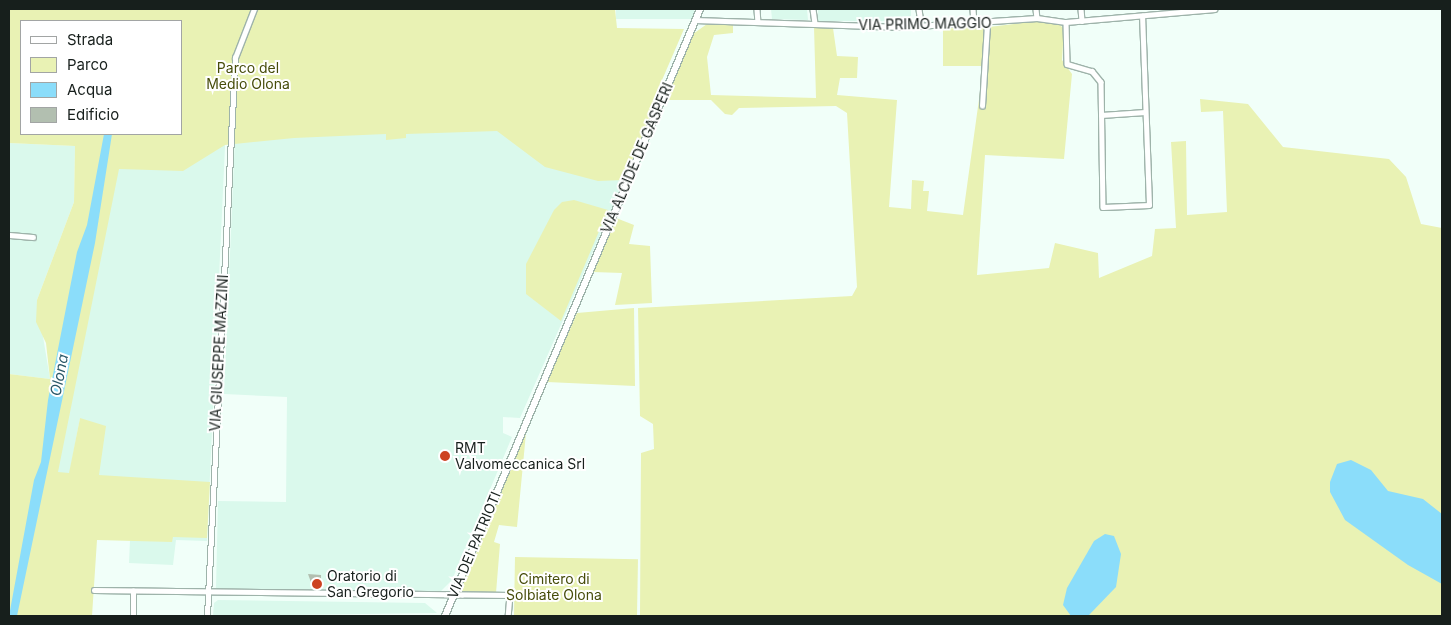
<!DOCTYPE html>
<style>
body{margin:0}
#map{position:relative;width:1451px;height:625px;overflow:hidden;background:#f1fff9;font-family:Inter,sans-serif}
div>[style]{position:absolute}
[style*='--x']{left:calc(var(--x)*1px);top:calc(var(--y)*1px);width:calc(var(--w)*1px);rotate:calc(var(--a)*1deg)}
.built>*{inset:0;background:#daf9ec;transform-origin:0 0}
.green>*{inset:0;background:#e9f2b4;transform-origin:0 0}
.water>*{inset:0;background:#8bddfa}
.building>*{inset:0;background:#b2bfb0}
.roads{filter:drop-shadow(1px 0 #9eb3aa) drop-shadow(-1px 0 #9eb3aa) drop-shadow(0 1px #9eb3aa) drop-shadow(0 -1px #9eb3aa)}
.street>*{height:4.5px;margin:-2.25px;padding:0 2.25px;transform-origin:2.25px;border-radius:2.25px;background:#fff}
.secondary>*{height:6px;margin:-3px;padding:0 3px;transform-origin:3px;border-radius:3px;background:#fff}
.dots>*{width:14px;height:14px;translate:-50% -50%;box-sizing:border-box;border:2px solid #fff;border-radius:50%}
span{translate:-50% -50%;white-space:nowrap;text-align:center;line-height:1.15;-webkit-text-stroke:4px #fff;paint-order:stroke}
.street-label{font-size:14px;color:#171f1c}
.park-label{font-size:14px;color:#474d0b}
.poi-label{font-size:14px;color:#171f1c}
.left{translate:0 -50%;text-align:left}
.water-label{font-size:15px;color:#295767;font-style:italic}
.frame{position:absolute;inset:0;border:10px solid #171f1c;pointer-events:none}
.legend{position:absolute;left:20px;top:20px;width:162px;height:115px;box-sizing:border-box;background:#fff;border:1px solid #a2a5a4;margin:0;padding:6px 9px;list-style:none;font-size:15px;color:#171f1c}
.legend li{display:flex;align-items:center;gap:10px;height:25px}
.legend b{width:25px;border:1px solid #a2a5a4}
</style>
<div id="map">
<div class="built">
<div style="left:616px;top:9px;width:78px;height:10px"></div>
<div style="clip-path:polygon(771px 9px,807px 9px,808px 20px,772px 19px)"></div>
<div style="left:818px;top:9px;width:93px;height:12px"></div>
<div style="clip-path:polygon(229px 59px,207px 541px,176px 540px,173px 565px,129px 563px,132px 495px,96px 494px,80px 418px,59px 529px,51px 500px,122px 134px,181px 134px)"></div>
<div style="clip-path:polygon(237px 90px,289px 131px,659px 101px,520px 418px,503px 417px,503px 433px,512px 437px,452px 580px,441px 591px,216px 589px,218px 501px,286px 502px,287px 397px,224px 394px)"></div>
<div style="clip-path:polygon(9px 143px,75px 146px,74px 202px,37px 300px,50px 379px,9px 374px)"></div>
<div style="clip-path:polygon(218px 600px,425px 603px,437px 613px,213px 616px,214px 603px)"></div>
</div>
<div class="green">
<div style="clip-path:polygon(evenodd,9px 9px,615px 9px,617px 28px,684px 29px,653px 101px,659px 101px,623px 180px,598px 181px,545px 167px,497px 131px,406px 134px,406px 138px,386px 140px,386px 134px,294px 138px,225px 145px,183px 171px,119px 169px,58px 472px,69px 473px,80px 418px,106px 426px,99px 475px,210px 482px,207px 538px,173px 537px,172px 542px,97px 540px,92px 616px,9px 616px,9px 374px,50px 379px,46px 343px,36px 322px,37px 300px,74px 202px,75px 146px,9px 143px,9px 9px,21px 21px,181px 21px,181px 134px,21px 134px,21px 21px)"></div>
<div style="clip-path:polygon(1038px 21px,1058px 23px,1064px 29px,1062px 60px,1072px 74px,1064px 159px,985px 155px,977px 275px,1049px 268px,1055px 243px,1098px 253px,1099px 278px,1152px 256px,1155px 229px,1176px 228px,1171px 142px,1186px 141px,1187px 215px,1227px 212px,1223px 111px,1201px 112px,1200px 99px,1248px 104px,1283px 147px,1389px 159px,1406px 177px,1421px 224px,1442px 228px,1442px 616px,640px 616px,641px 453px,654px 449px,653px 424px,640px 416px,638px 308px,852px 296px,857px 287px,847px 113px,836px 106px,739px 108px,732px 115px,725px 114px,711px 100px,666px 100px,693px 34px,707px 24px,733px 24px,733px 33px,714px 35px,707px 57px,711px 95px,816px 98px,814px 27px,833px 28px,837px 56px,858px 57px,857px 78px,840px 78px,837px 95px,897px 100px,889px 207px,911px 209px,912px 180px,924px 181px,923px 191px,929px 191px,927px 211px,963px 215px,989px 27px)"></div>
<div style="left:943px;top:27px;width:42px;height:39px"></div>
<div style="clip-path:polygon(574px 200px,608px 210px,561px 321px,526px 294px,526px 264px,554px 210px,562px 202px)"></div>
<div style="clip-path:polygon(616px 218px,634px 225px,629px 244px,650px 246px,652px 303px,615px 305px,622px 273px,593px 272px)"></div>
<div style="clip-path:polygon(634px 308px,635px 386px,547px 382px,577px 313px)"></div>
<div style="clip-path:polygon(526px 433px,517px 527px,499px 525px,494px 542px,500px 544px,496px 593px,460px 592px)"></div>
<div style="left:515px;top:557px;width:123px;height:59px;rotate:1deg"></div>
</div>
<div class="water">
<div style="clip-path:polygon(104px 134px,112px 134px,95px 243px,17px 616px,9px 616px,34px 480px,41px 462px,48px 400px,77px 252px,87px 225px)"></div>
<div style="clip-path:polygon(1351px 460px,1371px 470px,1388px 491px,1423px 499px,1442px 514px,1442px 584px,1408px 565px,1345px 520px,1330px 492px,1330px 482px,1337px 464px)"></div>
<div style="clip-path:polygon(1105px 534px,1114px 536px,1121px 554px,1116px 587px,1089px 615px,1071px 616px,1063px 605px,1067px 588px,1094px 541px)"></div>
</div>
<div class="building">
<div style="clip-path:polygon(308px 574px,321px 575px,321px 588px,313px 588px)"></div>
</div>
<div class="roads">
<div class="street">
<div style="--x:757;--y:9;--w:13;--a:86"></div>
<div style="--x:813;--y:9;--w:15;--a:82"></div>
<div style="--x:919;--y:9;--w:14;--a:82"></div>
<div style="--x:973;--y:9;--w:16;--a:86"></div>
<div style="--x:1036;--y:9;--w:9;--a:84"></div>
<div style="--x:1081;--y:9;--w:12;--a:85"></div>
<div style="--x:695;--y:20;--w:207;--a:1.9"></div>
<div style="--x:902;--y:27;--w:135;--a:-3.8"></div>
<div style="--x:1037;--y:18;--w:29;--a:8"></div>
<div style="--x:1066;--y:22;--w:149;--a:-5"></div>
<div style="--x:1066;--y:22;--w:42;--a:88.6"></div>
<div style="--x:1067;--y:64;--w:26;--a:16"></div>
<div style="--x:1092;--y:71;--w:14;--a:51"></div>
<div style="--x:1101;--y:82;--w:125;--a:89.1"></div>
<div style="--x:1103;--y:207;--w:46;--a:-2.5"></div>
<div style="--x:1149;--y:205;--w:189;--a:-92.1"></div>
<div style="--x:982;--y:106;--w:82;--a:-86.5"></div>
<div style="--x:1101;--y:115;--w:44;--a:-3.9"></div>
<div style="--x:9;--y:235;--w:24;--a:5"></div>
<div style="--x:94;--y:590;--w:416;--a:0.7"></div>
<div style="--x:510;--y:595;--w:21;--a:95"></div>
<div style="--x:133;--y:616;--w:25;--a:-90"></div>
<div style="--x:207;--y:616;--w:559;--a:-87.13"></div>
<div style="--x:235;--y:58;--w:53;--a:-68.8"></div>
</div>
<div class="secondary">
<div style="--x:445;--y:616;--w:658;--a:-67.21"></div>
</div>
</div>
<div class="dots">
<div style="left:445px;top:456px;background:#cd4322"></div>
<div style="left:317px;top:584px;background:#cd4322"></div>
</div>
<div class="street-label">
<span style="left:925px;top:24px;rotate:-1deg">VIA PRIMO MAGGIO</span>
<span style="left:637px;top:158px;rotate:-67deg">VIA ALCIDE DE GASPERI</span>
<span style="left:219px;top:353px;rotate:-87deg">VIA GIUSEPPE MAZZINI</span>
<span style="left:474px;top:545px;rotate:-67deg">VIA DEI PATRIOTI</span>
</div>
<div class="park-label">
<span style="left:248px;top:76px">Parco del<br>Medio Olona</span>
<span style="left:554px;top:587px">Cimitero di<br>Solbiate Olona</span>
</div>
<div class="poi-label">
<span class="left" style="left:455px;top:456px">RMT<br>Valvomeccanica Srl</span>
<span class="left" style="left:327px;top:584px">Oratorio di<br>San Gregorio</span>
</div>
<div class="water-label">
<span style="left:59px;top:375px;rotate:-79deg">Olona</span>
</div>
<div class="frame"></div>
<ul class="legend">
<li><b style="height:6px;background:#fff"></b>Strada</li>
<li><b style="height:14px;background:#e9f2b4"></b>Parco</li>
<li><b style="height:14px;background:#8bddfa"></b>Acqua</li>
<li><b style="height:14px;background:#b2bfb0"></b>Edificio</li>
</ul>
</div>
